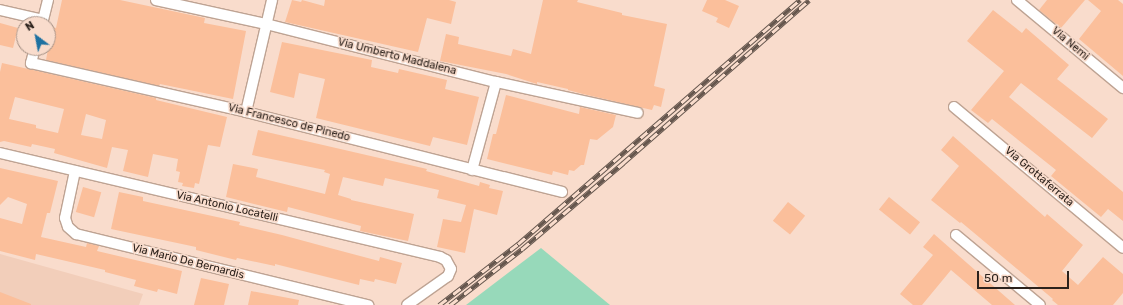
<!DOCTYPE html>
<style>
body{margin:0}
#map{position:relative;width:1123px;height:305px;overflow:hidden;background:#f9dccc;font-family:Rubik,sans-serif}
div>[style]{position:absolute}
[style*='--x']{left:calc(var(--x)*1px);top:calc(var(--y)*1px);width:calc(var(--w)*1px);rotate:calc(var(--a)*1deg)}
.built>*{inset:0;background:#f2ceba}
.green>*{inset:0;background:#97d9ba}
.building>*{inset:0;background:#fbbf9b;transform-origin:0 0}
.roads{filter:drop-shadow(1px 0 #bea393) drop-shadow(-1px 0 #bea393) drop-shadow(0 1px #bea393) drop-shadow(0 -1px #bea393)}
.street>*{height:10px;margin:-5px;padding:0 5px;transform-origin:5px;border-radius:5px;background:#fff}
.rail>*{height:4.5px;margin-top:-2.25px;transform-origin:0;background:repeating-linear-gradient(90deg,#f9dccc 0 9px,#65564d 0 18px);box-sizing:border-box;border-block:1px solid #65564d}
span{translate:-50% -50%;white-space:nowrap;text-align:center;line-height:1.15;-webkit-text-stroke:3.5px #f9dccc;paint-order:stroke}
.street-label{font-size:11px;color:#2c221c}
.north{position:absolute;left:16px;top:16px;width:40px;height:40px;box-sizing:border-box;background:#f9dccc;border:1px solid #a79286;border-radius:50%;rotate:328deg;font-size:11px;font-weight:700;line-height:16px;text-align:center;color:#2c221c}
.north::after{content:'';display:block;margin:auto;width:14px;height:18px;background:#1e71a1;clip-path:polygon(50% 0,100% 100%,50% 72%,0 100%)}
.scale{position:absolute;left:977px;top:271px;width:92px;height:18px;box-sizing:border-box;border:2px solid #2c221c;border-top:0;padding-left:5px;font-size:12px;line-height:14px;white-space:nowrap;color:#2c221c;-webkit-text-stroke:3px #f9dccc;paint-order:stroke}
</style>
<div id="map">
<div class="built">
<div style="clip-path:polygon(0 254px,143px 294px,139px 305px,0 305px)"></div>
</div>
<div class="green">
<div style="clip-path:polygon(541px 248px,610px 305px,466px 305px)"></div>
</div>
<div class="building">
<div style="clip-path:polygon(62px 0,120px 0,205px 18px,204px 23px,246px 31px,233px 99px,160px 84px,159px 86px,46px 60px,52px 27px,56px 28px)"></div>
<div style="clip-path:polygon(292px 0,301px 2px,302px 0,324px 6px,325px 0,449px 0,456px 2px,451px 24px,427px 18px,418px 52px,285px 22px)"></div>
<div style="clip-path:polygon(543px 0,578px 0,577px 2px,622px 13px,622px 15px,667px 24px,654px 86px,665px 89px,661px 107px,654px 105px,652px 110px,583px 94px,568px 90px,568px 89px,537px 82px,537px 84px,506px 74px,440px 61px,446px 34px,459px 37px,458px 44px,511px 56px,513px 49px,531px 54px)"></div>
<div style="clip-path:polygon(707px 0,725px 0,739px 6px,729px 28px,716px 22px,718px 18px,702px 11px)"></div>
<div style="clip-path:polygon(1047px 0,1085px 0,1061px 28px,1039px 10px)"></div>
<div style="clip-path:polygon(1088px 0,1118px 0,1123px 4px,1123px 76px,1079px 39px,1101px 11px)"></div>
<div style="clip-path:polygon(993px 10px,1022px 33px,1026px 28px,1069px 65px,1057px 79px,1108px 119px,1092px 138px,1021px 83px,1009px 97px,1123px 192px,1123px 221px,1108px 209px,1101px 217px,1051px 176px,1056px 170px,992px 119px,988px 123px,971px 110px,1004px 71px,967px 41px)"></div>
<div style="clip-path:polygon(0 23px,18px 28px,13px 48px,0 45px)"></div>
<div style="clip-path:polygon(282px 42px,372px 60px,371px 67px,398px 73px,399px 69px,447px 80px,445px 89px,479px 97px,467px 145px,433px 137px,430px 146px,316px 118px,325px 79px,299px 73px,294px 98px,270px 92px)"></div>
<div style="clip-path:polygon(evenodd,2px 63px,156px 98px,156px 100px,227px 117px,220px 147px,208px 145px,199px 184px,195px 183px,194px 188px,182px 186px,183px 183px,178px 182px,180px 172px,176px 171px,178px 159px,153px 154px,148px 177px,123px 171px,128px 150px,112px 147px,107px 168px,54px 153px,55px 149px,32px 144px,31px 147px,4px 141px,0 142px,0 72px,2px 63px,15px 97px,64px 109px,58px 133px,36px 128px,36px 125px,9px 119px,15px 97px,2px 63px,86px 114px,106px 120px,102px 139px,81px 135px,86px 114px)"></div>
<div style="clip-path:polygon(506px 95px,579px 114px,580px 107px,616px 115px,613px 127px,597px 140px,590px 139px,584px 165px,581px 165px,574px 171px,569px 170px,568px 175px,553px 171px,552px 175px,487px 159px,493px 134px,496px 134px)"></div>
<div style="clip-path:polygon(258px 130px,427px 169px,426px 171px,479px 186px,480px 182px,490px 185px,489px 188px,503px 191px,497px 215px,474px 209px,465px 253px,437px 247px,443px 219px,461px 222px,466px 205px,437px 198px,439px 190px,385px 178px,383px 186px,343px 177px,338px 195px,351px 199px,351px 200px,414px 214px,408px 241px,360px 231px,361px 226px,288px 207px,287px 212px,226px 197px,233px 164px,258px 169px,256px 177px,325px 194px,330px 174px,324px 172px,325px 170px,252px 155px)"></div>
<div style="clip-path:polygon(953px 136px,1045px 217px,1047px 214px,1083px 245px,1062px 271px,1078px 285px,1103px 257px,1123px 274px,1123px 293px,1113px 305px,1058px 305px,1052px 300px,1053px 299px,961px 222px,960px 223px,931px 200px,959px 166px,941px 150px)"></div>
<div style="clip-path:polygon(0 168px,58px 181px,50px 213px,47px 213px,41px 237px,86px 247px,87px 243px,99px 246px,97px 251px,182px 271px,177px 294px,158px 289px,157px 292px,134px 286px,136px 280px,105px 272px,105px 270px,36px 254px,35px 260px,0 251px,0 218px,22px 224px,27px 204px,8px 197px,0 205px)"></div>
<div style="left:83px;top:187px;width:19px;height:26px;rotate:16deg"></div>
<div style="clip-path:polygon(119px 192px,143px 197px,143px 201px,240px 222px,239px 225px,282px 235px,330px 248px,379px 261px,380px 257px,402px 263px,396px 284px,375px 279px,374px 282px,360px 279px,359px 285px,275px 264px,275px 266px,237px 258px,236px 260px,196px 250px,196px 247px,111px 229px)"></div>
<div style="left:889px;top:197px;width:40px;height:16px;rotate:39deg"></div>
<div style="left:788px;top:202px;width:22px;height:24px;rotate:39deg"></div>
<div style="clip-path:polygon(934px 234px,959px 256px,1015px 305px,992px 305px,951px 270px,922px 305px,913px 305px,900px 294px,933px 255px,923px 247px)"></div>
<div style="clip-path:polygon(201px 278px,229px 284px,224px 305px,194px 305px)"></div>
<div style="clip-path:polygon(251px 291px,299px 300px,298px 305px,248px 305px)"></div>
<div style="clip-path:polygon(0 292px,31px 304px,31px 305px,0 305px)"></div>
</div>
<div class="roads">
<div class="street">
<div style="--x:156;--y:0;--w:113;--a:12.3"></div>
<div style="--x:266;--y:24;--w:237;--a:14.2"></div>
<div style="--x:496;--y:82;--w:145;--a:12.3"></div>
<div style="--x:1017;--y:0;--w:138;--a:39.7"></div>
<div style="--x:0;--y:10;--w:44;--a:13.1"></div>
<div style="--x:43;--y:20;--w:21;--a:-76"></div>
<div style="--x:35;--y:48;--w:16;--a:105"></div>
<div style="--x:31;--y:63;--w:221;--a:12.8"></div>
<div style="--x:246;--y:112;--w:326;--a:14.2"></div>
<div style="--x:954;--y:107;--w:220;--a:39.8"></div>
<div style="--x:246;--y:112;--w:115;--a:-76.9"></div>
<div style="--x:0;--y:153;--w:452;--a:13.3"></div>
<div style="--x:440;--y:257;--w:7;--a:27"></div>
<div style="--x:446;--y:260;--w:10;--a:61"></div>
<div style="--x:451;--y:269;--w:8;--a:113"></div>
<div style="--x:448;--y:276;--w:50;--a:144.7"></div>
<div style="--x:472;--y:170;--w:91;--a:-74.7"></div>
<div style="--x:75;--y:171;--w:48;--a:102"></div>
<div style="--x:65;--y:218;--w:9;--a:72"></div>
<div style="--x:68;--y:227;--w:11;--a:41"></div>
<div style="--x:76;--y:234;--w:301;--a:13.7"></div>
<div style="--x:956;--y:235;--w:109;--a:39.8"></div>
</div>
</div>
<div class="rail">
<div style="--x:439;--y:305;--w:100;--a:-37.7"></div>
<div style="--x:518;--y:244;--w:373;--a:-40.9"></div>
<div style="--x:450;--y:305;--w:91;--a:-37.9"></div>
<div style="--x:522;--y:249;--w:133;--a:-40.4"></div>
<div style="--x:623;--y:163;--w:247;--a:-41.2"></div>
</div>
<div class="street-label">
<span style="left:1070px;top:44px;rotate:40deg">Via Nemi</span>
<span style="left:397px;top:57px;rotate:14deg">Via Umberto Maddalena</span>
<span style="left:289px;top:123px;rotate:14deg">Via Francesco de Pinedo</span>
<span style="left:1039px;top:177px;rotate:40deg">Via Grottaferrata</span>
<span style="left:227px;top:207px;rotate:13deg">Via Antonio Locatelli</span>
<span style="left:188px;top:262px;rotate:14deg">Via Mario De Bernardis</span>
</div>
<div class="north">N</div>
<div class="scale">50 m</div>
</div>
